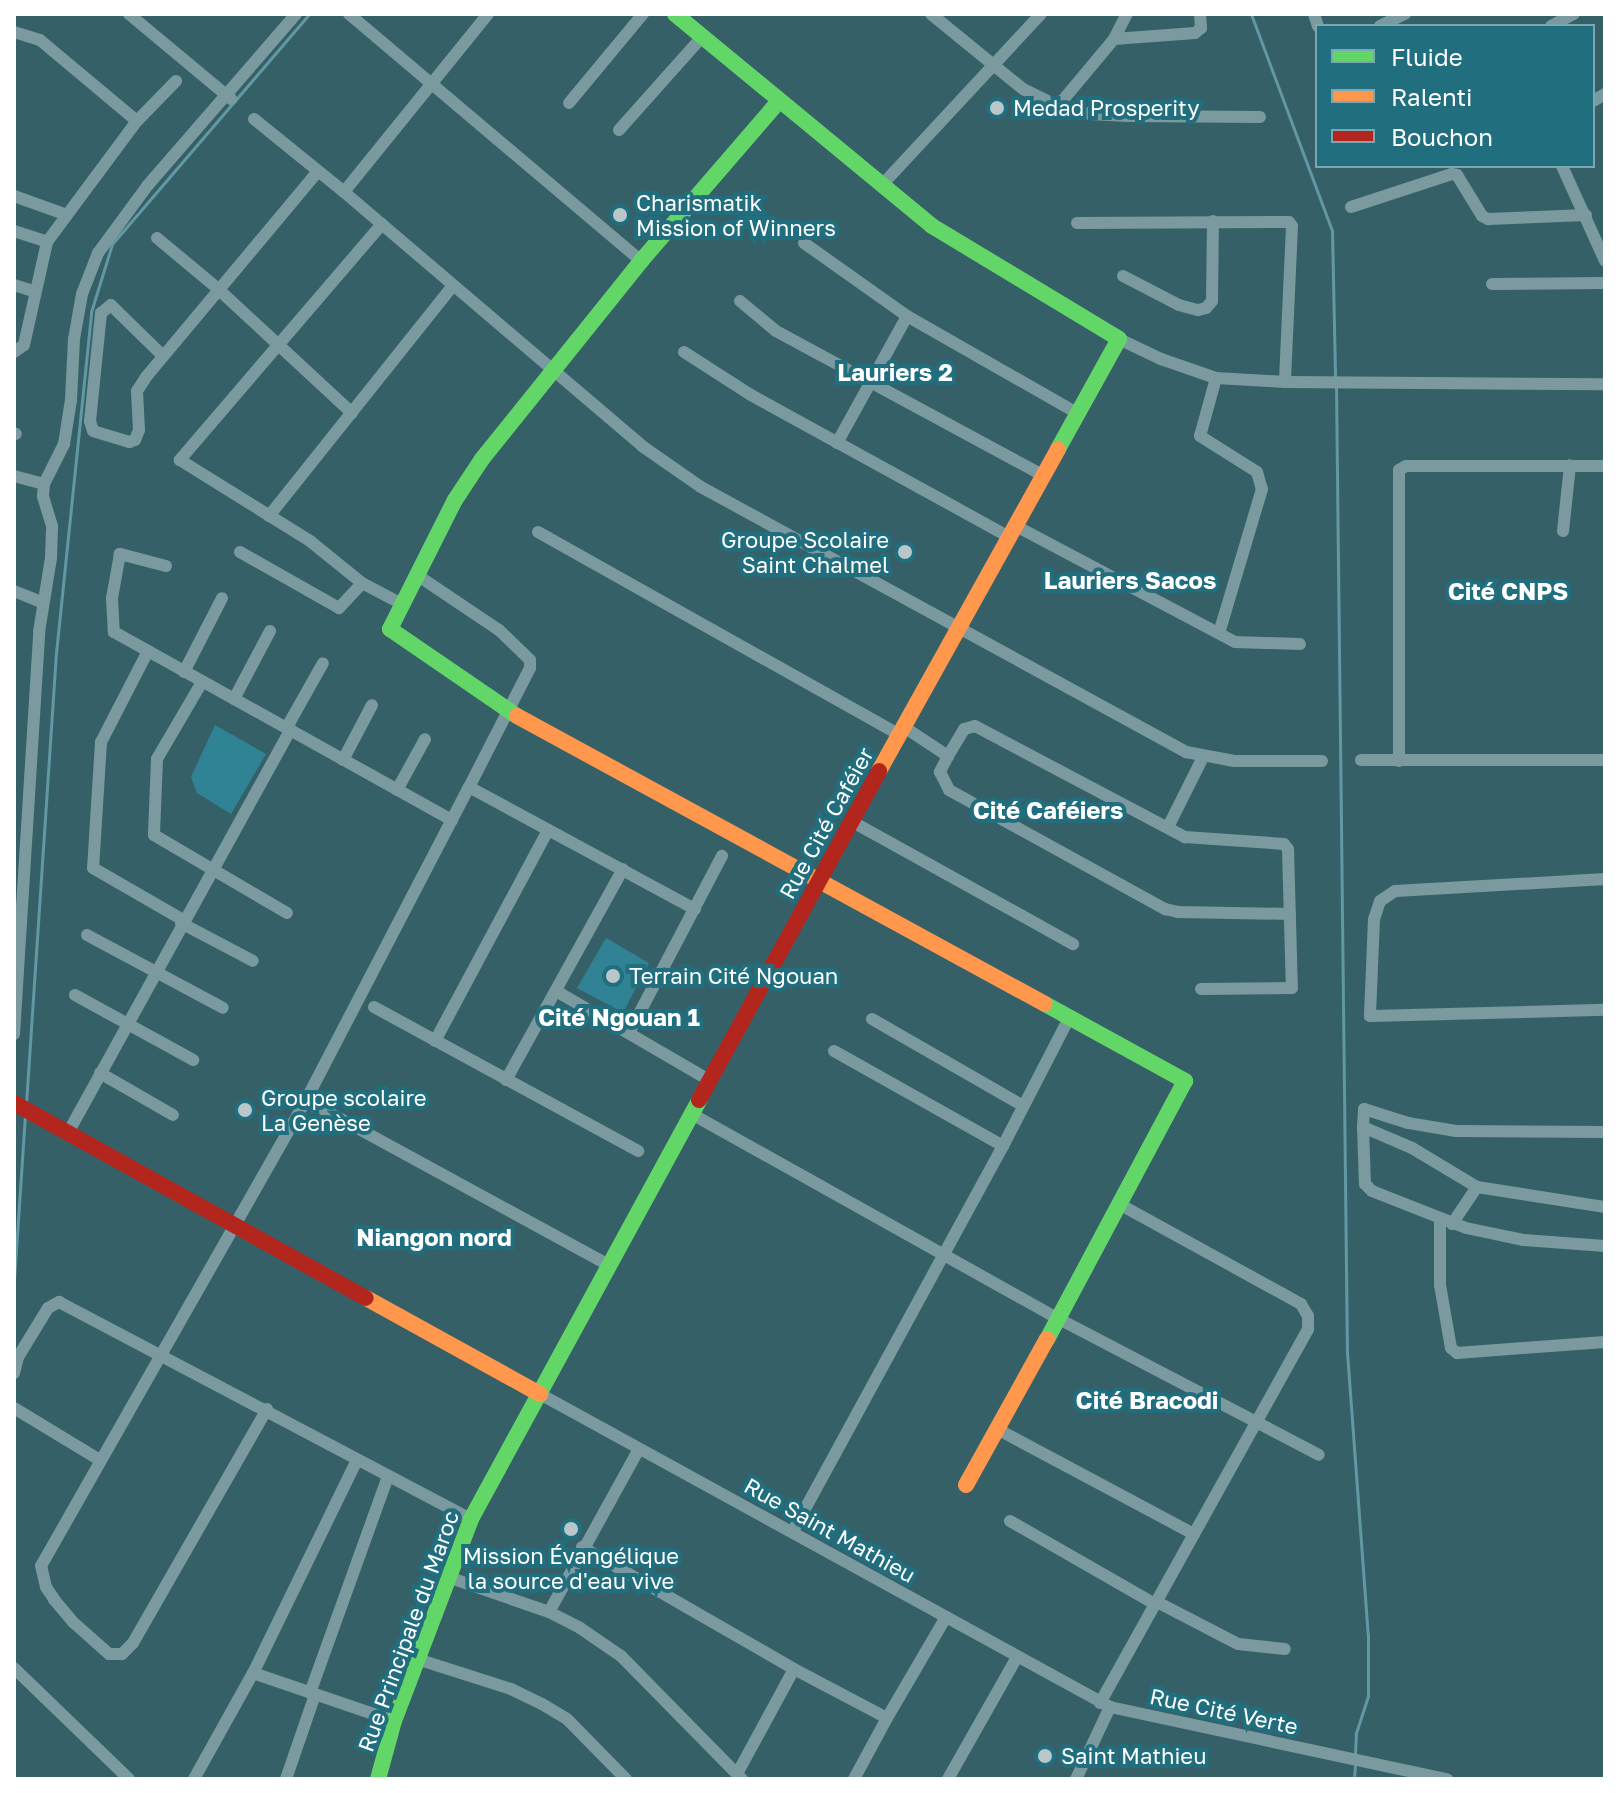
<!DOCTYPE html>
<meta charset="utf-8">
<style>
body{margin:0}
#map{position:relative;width:1619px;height:1793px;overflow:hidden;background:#366068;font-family:"Golos Text",sans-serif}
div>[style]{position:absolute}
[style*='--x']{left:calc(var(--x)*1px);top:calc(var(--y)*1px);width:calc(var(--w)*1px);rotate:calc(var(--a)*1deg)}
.green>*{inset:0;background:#308394}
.stream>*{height:3px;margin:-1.5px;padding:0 1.5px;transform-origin:1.5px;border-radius:1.5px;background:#6198a3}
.street>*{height:12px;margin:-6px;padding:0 6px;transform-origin:6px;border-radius:6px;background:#7b9a9f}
.fast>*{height:16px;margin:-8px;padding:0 8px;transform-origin:8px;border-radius:8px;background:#63d668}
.slow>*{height:16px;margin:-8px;padding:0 8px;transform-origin:8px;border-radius:8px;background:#ff974d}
.jam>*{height:16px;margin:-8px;padding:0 8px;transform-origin:8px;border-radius:8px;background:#b3261e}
.dots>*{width:22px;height:22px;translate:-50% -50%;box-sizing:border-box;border:4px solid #206e7e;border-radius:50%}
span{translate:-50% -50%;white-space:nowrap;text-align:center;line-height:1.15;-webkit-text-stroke:8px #206e7e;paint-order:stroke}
.poi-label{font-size:22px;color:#fff}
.left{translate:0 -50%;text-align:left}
.right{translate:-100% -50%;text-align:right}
.street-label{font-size:22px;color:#fff}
.neighbourhood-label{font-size:24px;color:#fff;font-weight:700}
.frame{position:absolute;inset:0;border:16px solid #fff;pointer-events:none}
.legend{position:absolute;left:1315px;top:24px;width:280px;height:144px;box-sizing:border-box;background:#206e7e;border:2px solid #79a8b2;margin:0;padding:10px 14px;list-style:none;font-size:24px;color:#fff}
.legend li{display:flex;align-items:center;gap:16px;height:40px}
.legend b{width:40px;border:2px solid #79a8b2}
</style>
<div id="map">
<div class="green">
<div style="clip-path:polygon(215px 725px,266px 754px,231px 814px,197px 793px,191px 777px)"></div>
<div style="clip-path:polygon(606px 938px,649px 963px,625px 1009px,620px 1011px,577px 988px)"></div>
</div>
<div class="stream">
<div style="--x:1251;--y:14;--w:232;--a:69.5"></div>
<div style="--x:1332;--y:231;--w:147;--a:88.8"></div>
<div style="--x:1336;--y:386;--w:966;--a:89.35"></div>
<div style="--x:1347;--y:1352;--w:284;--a:85.8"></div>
<div style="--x:1368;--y:1635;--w:61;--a:90"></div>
<div style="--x:1368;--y:1696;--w:40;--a:108"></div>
<div style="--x:1356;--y:1734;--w:21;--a:93"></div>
<div style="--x:26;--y:1104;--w:452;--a:-86.2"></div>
<div style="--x:56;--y:653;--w:343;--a:-84.1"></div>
<div style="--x:91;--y:312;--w:71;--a:-72.8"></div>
<div style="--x:112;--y:244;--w:303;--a:-49.4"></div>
<div style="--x:14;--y:1280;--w:164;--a:-86.2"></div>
<div style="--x:1354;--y:1779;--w:16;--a:-86"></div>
</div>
<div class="street">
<div style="--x:129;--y:14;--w:133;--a:39.8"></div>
<div style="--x:349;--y:14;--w:382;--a:40.2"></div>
<div style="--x:488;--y:14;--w:229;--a:129"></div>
<div style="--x:344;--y:192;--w:392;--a:40.4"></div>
<div style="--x:642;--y:446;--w:72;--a:34.8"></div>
<div style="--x:701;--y:487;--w:553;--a:28.65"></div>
<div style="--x:1186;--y:752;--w:49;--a:10.6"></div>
<div style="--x:1234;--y:761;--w:88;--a:0"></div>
<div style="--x:931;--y:14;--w:119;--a:39.2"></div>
<div style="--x:1023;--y:89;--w:39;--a:26"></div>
<div style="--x:1058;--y:106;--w:33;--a:14"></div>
<div style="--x:1090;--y:114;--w:38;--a:3"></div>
<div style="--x:1128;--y:116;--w:132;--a:0.4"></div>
<div style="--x:1314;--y:14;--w:13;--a:72"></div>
<div style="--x:1380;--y:26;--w:28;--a:-26"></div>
<div style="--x:1551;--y:26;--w:26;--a:-28"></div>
<div style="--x:14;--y:32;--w:27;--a:17"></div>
<div style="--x:40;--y:40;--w:126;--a:39.9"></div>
<div style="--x:1114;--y:39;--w:28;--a:-63"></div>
<div style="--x:1593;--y:101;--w:14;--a:-30"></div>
<div style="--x:569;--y:103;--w:116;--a:-50.3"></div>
<div style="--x:1058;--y:106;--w:87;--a:-50.1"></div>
<div style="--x:1114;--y:39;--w:81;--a:-4.2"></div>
<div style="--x:1195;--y:33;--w:8;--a:-40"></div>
<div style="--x:1201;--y:28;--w:14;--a:-94"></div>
<div style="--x:254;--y:119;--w:116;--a:39"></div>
<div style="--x:619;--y:130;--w:125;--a:-48.3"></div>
<div style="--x:1562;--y:166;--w:104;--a:65.6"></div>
<div style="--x:881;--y:186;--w:235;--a:-47.1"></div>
<div style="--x:14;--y:196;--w:56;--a:19.7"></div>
<div style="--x:1351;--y:207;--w:106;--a:-18.1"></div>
<div style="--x:1452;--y:174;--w:5;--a:11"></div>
<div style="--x:1457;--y:175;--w:48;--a:58.6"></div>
<div style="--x:1482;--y:216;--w:7;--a:27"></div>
<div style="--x:1488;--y:219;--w:98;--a:-2.3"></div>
<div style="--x:1077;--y:223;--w:212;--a:-0.3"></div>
<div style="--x:1289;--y:222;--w:5;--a:53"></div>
<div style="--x:1292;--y:226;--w:156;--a:92.6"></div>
<div style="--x:382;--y:224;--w:311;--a:130.6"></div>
<div style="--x:180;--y:460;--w:153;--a:31.9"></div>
<div style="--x:310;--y:541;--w:67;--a:38.9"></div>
<div style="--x:362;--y:583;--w:43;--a:27.8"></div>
<div style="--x:14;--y:231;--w:35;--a:18"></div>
<div style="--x:157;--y:238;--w:78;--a:39.8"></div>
<div style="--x:217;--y:288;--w:184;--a:42.8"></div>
<div style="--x:804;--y:243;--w:126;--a:35.3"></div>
<div style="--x:907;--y:316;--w:198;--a:29.7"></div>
<div style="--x:1123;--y:276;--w:63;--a:27.4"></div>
<div style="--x:1179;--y:305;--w:20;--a:15"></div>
<div style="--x:1198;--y:310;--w:8;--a:-14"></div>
<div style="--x:1206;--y:308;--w:9;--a:-49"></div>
<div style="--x:1212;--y:301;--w:80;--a:-89.3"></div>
<div style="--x:1492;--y:284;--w:113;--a:-0.5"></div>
<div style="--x:14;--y:285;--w:21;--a:17"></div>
<div style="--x:740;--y:301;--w:47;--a:39.8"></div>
<div style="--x:776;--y:331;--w:302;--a:28.4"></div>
<div style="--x:1119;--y:339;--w:47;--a:25.5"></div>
<div style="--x:1161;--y:359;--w:58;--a:19.1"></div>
<div style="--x:1216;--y:378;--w:69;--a:3.3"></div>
<div style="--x:1285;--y:382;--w:320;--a:0.4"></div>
<div style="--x:14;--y:352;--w:12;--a:-35"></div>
<div style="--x:24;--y:345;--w:106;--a:-77.4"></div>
<div style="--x:47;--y:242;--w:151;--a:-53.4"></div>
<div style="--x:137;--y:121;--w:56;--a:-45.7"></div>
<div style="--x:684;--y:352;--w:80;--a:32.7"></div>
<div style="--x:751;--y:395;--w:293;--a:28.8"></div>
<div style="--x:163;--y:356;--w:73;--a:-135.6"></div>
<div style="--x:111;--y:305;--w:13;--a:141"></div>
<div style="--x:101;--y:313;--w:109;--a:95.8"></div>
<div style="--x:90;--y:421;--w:10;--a:73"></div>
<div style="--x:93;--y:431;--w:38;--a:17"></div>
<div style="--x:129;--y:442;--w:6;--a:-18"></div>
<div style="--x:135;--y:440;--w:11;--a:-68"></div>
<div style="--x:139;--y:430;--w:39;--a:-93"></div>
<div style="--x:137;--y:391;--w:17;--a:-57"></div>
<div style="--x:146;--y:377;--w:268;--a:-50.1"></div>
<div style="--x:1216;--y:378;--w:60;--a:105.4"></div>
<div style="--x:1200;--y:436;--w:67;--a:32.3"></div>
<div style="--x:1257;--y:472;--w:18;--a:74"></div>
<div style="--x:1262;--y:489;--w:150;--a:106.6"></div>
<div style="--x:14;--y:433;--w:2;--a:27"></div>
<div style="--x:837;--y:443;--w:145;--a:-61.1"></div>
<div style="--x:14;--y:476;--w:31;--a:15"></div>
<div style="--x:44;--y:484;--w:45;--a:-63.4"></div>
<div style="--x:64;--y:444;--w:45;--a:-81"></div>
<div style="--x:71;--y:400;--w:61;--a:-87.2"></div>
<div style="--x:74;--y:339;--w:46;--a:-79.9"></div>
<div style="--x:82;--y:294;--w:44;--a:-68.7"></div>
<div style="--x:98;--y:253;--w:84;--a:-53.7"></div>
<div style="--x:148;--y:185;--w:226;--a:-49.1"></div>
<div style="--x:269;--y:516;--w:293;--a:-51.4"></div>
<div style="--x:1014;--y:525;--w:250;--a:27.9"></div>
<div style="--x:1235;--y:642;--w:65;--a:1.8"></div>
<div style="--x:1563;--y:531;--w:66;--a:-83.9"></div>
<div style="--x:538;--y:532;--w:415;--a:29.3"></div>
<div style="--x:240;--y:552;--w:114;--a:29.5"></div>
<div style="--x:339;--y:608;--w:34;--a:-47"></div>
<div style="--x:166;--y:566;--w:48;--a:-165.4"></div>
<div style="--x:120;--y:554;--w:45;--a:100.3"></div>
<div style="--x:112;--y:598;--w:34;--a:87"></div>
<div style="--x:114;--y:632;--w:387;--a:29.1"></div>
<div style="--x:417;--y:575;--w:99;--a:33.9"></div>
<div style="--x:499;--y:630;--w:43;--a:44.1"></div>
<div style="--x:530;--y:660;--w:8;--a:90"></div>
<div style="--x:530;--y:668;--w:134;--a:117.1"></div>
<div style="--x:14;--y:591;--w:31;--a:22"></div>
<div style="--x:148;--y:651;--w:102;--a:117.3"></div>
<div style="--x:101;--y:742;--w:126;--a:93.6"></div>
<div style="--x:93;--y:868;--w:104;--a:30"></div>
<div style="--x:184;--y:672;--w:83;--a:-62.8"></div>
<div style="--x:202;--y:682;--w:89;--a:120.3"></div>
<div style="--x:157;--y:759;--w:76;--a:92.3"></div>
<div style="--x:154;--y:835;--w:154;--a:30.4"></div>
<div style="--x:234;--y:699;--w:77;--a:-62.1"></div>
<div style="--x:287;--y:727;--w:73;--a:-60.6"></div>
<div style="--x:904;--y:727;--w:53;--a:33.4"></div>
<div style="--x:948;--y:756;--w:18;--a:117"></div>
<div style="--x:940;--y:772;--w:20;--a:63"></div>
<div style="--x:949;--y:790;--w:247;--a:28.9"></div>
<div style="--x:1165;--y:909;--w:13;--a:13"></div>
<div style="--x:1178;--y:912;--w:112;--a:1"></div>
<div style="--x:948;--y:756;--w:31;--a:-59"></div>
<div style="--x:964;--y:729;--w:11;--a:-15"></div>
<div style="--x:975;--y:726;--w:238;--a:27.9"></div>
<div style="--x:1185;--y:837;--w:99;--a:4"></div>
<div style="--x:1284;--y:844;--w:6;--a:51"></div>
<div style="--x:1288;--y:849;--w:139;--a:88.4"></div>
<div style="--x:1292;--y:988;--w:91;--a:179.4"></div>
<div style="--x:343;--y:760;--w:62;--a:-62.2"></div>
<div style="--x:1361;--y:760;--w:244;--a:0"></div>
<div style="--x:1399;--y:761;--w:291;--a:-90"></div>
<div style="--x:1399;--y:470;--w:8;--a:-30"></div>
<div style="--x:1406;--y:466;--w:199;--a:0"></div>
<div style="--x:397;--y:790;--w:58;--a:-61.2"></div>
<div style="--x:851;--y:821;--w:254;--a:29"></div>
<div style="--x:1168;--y:827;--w:78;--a:-63.4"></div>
<div style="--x:1605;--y:879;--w:210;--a:176.7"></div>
<div style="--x:1395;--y:891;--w:18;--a:146"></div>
<div style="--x:1380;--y:901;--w:19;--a:108"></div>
<div style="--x:1374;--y:919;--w:97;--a:92.4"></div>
<div style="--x:1370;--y:1016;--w:235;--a:-1.5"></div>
<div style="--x:181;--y:923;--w:81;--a:27.8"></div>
<div style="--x:87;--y:935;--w:154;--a:28.2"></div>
<div style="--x:556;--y:991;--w:177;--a:30.2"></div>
<div style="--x:75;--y:995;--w:135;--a:28.8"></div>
<div style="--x:374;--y:1007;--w:301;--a:28.6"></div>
<div style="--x:872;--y:1019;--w:174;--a:29.9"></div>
<div style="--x:630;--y:1031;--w:198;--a:-62.3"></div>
<div style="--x:14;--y:1034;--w:403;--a:-86.4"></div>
<div style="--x:39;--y:632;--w:75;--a:-80.8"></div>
<div style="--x:51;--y:558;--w:32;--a:-88"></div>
<div style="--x:52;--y:526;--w:31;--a:-107"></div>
<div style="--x:43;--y:496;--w:12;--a:-85"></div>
<div style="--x:435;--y:1041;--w:239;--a:-61.8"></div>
<div style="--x:834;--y:1051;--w:194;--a:29.3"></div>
<div style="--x:100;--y:1073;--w:84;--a:29.9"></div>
<div style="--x:506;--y:1080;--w:241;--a:-61"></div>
<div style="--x:306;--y:1100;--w:353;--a:-62.5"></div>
<div style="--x:469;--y:787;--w:257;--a:28.4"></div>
<div style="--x:690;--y:1113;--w:423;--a:29.2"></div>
<div style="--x:1059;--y:1319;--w:293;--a:27.6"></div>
<div style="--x:1363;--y:1127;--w:53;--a:23.2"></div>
<div style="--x:1412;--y:1148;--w:76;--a:31"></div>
<div style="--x:1477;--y:1187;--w:130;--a:8.9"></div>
<div style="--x:69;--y:1131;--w:459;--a:-61.1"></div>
<div style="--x:1605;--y:1132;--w:149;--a:-179.6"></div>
<div style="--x:1456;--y:1131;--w:49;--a:-170.5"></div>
<div style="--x:1408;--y:1123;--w:46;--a:-162.3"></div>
<div style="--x:1364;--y:1109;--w:18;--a:93"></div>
<div style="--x:1363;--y:1127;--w:57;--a:88"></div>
<div style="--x:1365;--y:1184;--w:10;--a:45"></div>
<div style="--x:1372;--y:1191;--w:101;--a:21.5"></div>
<div style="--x:1466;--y:1228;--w:58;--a:11.9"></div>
<div style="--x:1523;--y:1240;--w:82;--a:4.2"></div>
<div style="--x:1440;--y:1220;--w:65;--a:90"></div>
<div style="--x:1440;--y:1285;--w:64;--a:80.1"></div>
<div style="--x:1451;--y:1348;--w:8;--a:40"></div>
<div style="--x:1457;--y:1353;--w:148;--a:-4.3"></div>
<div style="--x:1452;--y:1224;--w:45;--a:-56"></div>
<div style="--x:14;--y:1373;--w:16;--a:-76"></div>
<div style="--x:18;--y:1357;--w:57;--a:-58.5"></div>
<div style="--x:48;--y:1308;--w:13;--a:-29"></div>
<div style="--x:59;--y:1302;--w:466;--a:27.8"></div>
<div style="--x:540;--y:1394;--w:650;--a:28.77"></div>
<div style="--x:1110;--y:1707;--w:345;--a:12.1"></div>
<div style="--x:14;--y:1408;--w:100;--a:31.2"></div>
<div style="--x:267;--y:1409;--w:270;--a:119.8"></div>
<div style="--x:133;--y:1643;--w:16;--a:135"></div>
<div style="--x:122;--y:1654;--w:13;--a:180"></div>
<div style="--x:109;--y:1654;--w:48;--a:-138.4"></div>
<div style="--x:73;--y:1622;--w:30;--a:-130"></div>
<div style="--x:54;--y:1599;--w:14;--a:-124"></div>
<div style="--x:46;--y:1587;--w:22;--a:-103"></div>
<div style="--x:41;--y:1566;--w:536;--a:-60.37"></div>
<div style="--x:306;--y:1100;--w:346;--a:28.6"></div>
<div style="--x:999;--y:1430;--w:221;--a:28.1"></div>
<div style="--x:357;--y:1460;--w:237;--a:116"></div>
<div style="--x:253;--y:1673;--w:149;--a:18.8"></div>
<div style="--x:1010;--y:1521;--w:167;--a:29.8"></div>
<div style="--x:793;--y:1531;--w:439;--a:-61.4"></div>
<div style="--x:1003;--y:1146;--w:146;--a:-62.7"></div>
<div style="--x:582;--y:1547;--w:245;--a:29.9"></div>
<div style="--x:794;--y:1669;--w:105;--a:27.8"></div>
<div style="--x:887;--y:1718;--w:69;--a:118.4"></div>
<div style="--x:448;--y:1577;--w:107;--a:19.1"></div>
<div style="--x:549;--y:1612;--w:35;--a:27"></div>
<div style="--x:580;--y:1628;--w:50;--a:34.3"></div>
<div style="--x:621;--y:1656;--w:173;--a:45.5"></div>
<div style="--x:1157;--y:1602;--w:91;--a:27.4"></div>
<div style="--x:1238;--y:1644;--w:47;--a:6.1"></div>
<div style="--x:549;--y:1612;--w:186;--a:-61.1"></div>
<div style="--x:417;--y:1659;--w:99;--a:17.7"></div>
<div style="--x:511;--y:1689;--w:34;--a:26"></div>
<div style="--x:542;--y:1704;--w:29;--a:31"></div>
<div style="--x:567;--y:1719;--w:84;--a:45.5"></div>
<div style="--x:14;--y:1668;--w:160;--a:44"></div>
<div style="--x:310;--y:1693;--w:231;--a:-70.2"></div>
<div style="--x:1100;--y:1703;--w:428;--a:-60.9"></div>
<div style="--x:1308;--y:1329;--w:13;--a:-90"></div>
<div style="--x:1308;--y:1316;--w:14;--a:-120"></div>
<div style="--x:1301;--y:1304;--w:205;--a:-151.2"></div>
<div style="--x:887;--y:1718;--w:117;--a:-59.7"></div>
<div style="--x:737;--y:1774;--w:119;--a:-61.5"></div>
<div style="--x:194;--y:1779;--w:121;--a:-60.9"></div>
<div style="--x:286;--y:1779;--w:89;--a:-71"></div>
<div style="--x:948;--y:1779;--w:140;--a:-60.5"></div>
<div style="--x:1076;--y:1779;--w:80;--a:-64.7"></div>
</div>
<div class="fast">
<div style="--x:675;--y:14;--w:333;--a:39.5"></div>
<div style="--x:932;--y:226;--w:218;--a:31.1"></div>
<div style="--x:1119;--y:339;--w:126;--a:119"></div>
<div style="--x:517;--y:716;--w:154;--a:-145.6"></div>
<div style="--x:390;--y:629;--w:144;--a:-63.3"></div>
<div style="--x:455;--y:500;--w:49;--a:-56.6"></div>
<div style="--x:482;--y:459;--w:254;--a:-51.2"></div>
<div style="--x:641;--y:261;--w:211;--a:-49.2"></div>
<div style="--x:1045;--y:1004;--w:160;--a:28.8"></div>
<div style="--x:1185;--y:1081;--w:293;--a:118.1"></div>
<div style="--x:378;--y:1779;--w:60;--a:-74.6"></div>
<div style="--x:394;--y:1721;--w:216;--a:-69.1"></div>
<div style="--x:471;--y:1519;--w:477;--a:-61.4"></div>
</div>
<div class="slow">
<div style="--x:517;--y:716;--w:601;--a:28.61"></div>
<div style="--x:879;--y:771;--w:368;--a:-60.9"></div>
<div style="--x:366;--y:1298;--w:199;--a:28.9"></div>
<div style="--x:966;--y:1485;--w:167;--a:-61"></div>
</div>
<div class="jam">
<div style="--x:699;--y:1100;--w:375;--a:-61.3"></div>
<div style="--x:14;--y:1103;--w:402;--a:29"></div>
</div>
<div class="dots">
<div style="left:997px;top:108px;background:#b9c7ca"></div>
<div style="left:620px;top:215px;background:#b9c7ca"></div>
<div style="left:905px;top:552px;background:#b9c7ca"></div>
<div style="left:613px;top:976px;background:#b9c7ca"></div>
<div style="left:245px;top:1110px;background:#b9c7ca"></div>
<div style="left:571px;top:1529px;background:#b9c7ca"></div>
<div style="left:1045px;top:1756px;background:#b9c7ca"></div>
</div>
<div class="poi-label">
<span class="left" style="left:1013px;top:108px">Medad Prosperity</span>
<span class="left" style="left:636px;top:215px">Charismatik<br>Mission of Winners</span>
<span class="right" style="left:889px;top:552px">Groupe Scolaire<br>Saint Chalmel</span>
<span class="left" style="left:629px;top:976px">Terrain Cité Ngouan</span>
<span class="left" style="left:261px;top:1110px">Groupe scolaire<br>La Genèse</span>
<span style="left:571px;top:1568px">Mission Évangélique<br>la source d'eau vive</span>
<span class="left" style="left:1061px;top:1756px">Saint Mathieu</span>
</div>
<div class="street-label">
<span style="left:826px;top:823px;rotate:-61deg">Rue Cité Caféier</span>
<span style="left:830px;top:1530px;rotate:29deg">Rue Saint Mathieu</span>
<span style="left:408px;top:1631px;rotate:-70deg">Rue Principale du Maroc</span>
<span style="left:1224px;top:1711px;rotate:12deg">Rue Cité Verte</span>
</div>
<div class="neighbourhood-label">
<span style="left:895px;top:372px">Lauriers 2</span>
<span style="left:1130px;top:580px">Lauriers Sacos</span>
<span style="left:1508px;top:591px">Cité CNPS</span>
<span style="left:1048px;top:810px">Cité Caféiers</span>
<span style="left:619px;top:1017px">Cité Ngouan 1</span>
<span style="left:434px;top:1237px">Niangon nord</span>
<span style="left:1147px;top:1400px">Cité Bracodi</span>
</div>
<div class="frame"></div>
<ul class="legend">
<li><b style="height:10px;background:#63d668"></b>Fluide</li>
<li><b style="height:10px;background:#ff974d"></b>Ralenti</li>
<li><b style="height:10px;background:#b3261e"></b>Bouchon</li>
</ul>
</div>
